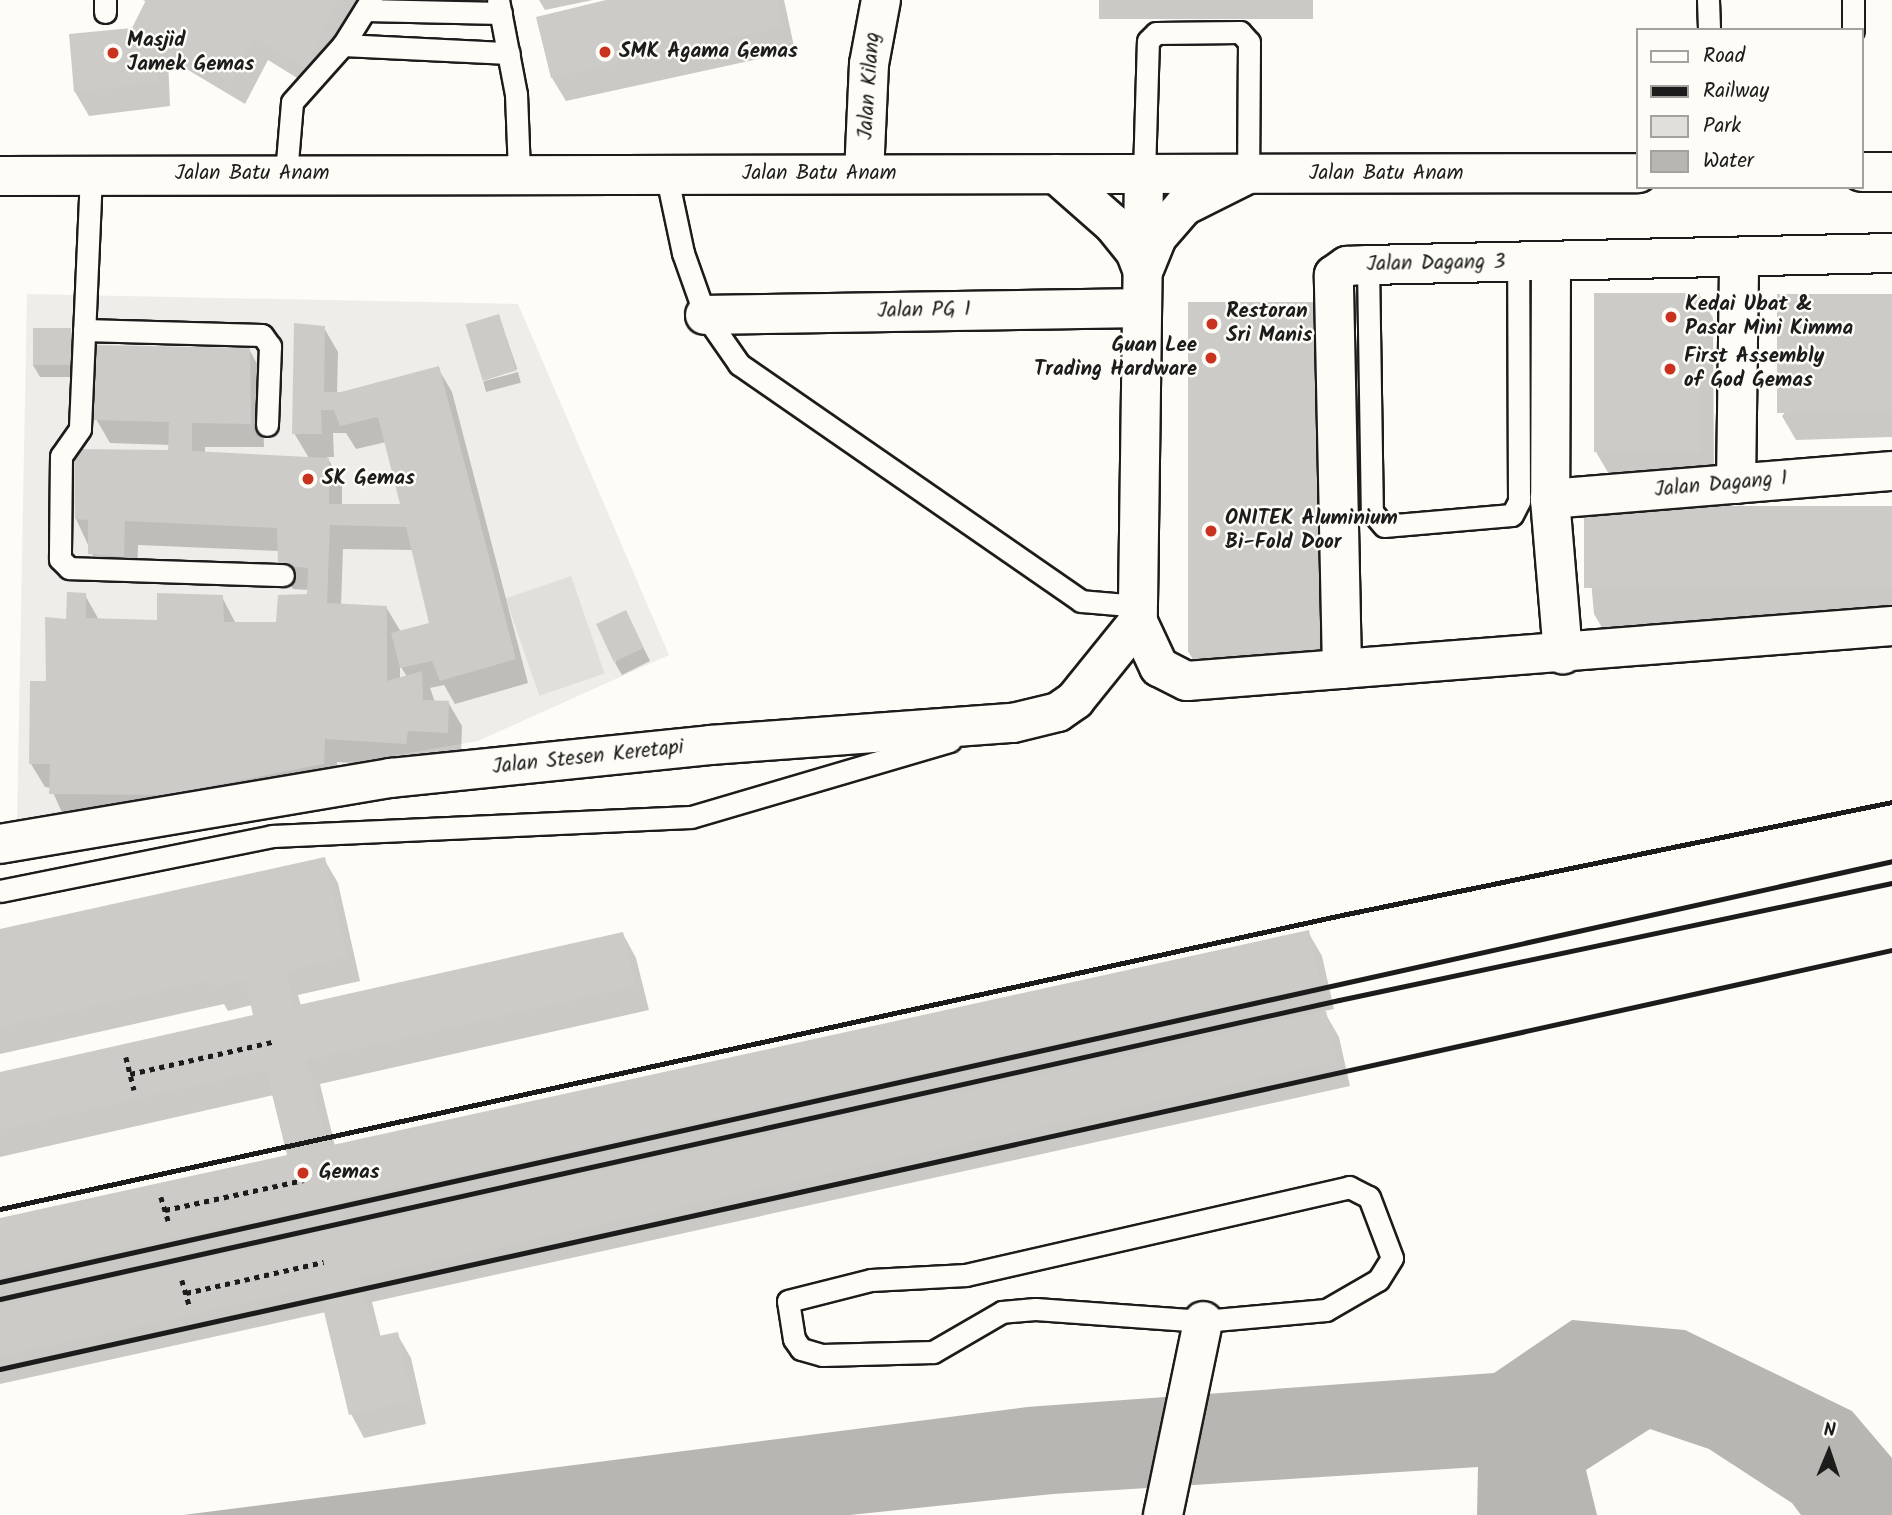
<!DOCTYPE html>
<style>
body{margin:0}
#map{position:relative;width:1892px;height:1515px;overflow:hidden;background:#fdfcf7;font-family:Kalam,sans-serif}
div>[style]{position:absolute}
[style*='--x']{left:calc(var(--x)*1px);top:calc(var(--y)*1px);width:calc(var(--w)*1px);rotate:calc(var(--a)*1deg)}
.built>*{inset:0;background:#eeede9}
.green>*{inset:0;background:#e0dfdb;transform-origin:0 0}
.water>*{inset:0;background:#b7b6b2}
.shadow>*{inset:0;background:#0003;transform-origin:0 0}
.building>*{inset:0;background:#cccbc8;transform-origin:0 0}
.path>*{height:4.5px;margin-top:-2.25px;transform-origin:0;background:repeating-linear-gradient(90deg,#1c1c1c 0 5px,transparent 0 10px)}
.roads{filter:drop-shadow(2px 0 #1c1c1c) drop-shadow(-2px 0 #1c1c1c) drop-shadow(0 2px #1c1c1c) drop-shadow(0 -2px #1c1c1c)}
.lane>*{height:21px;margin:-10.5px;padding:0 10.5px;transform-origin:10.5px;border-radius:10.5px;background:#fdfcf7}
.street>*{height:38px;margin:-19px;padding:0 19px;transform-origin:19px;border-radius:19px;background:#fdfcf7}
.highway>*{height:38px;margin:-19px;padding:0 19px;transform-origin:19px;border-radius:19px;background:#fdfcf7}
.rail>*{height:5px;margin:-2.5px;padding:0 2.5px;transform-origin:2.5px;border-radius:2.5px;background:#1c1c1c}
.dots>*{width:19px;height:19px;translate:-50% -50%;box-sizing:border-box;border:4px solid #fdfcf7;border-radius:50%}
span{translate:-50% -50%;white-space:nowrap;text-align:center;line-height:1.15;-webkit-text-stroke:5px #fdfcf7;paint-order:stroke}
.poi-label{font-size:21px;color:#1c1c1c;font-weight:700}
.left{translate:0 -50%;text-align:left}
.right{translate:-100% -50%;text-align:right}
.street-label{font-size:21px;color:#1c1c1c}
.legend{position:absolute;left:1636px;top:28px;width:228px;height:161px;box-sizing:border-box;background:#fdfcf7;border:2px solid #a3a29f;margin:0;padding:9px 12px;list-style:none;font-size:21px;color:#1c1c1c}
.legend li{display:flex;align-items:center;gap:14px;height:35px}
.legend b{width:35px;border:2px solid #a3a29f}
.north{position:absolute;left:1794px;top:1417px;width:70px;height:70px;-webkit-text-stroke:5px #fdfcf7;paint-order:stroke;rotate:2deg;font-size:19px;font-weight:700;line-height:28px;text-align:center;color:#1c1c1c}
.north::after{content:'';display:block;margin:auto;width:24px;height:32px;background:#1c1c1c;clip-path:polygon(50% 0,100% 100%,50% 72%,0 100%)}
</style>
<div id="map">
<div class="built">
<div style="clip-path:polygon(27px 294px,518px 304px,669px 655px,478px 741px,17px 821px)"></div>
</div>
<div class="green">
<div style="left:571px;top:576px;width:103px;height:69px;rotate:71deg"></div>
</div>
<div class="water">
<div style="clip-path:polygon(1572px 1320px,1685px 1330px,1852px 1411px,1892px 1458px,1892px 1515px,1801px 1515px,1792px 1503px,1709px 1449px,1650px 1429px,1586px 1470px,1597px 1515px,1477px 1515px,1478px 1467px,1053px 1494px,850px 1515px,183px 1515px,1027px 1407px,1494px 1373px)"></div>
</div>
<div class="shadow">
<div style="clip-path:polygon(143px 0,362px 0,320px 92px,268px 60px,245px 104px,168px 58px,170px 106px,89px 116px,75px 92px,71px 36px,133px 30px,147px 2px)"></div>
<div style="clip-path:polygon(539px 0,593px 0,545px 10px)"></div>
<div style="clip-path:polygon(611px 0,784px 0,795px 51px,566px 101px,552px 78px)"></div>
<div style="left:1099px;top:0;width:214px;height:19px"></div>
<div style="clip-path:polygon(1699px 294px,1713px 318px,1714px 475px,1610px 476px,1596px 452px)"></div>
<div style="clip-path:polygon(1892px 296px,1892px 437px,1796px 440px,1782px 416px)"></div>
<div style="clip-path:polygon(1317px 304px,1329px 676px,1202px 675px,1188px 651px)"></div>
<div style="left:499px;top:316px;width:56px;height:33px;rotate:71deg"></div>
<div style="clip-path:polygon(evenodd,324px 328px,338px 352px,337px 394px,438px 368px,452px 392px,528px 683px,455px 704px,444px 685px,430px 688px,435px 702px,448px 702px,462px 726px,461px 756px,421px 754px,419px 767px,337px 762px,336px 788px,64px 817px,51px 788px,45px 787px,31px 764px,47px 683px,68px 621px,85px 595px,99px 620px,159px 622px,222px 597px,236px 624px,278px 624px,309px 596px,309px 590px,293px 589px,280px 565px,279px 551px,138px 545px,137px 580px,103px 577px,76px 519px,170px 452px,170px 445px,110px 443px,96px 419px,249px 349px,262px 373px,264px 447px,205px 447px,205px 453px,309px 458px,294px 433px,324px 328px,333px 433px,346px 433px,356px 449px,386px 442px,402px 506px,342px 506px,342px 483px,327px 457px,334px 457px,333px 433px,324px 328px,343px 549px,413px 550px,432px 624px,401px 632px,386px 607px,341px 605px,343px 549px,324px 328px,400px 665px,407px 677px,400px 679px,400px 665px)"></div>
<div style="clip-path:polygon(70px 330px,77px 342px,77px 377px,40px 377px,33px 365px)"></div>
<div style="left:518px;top:372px;width:11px;height:36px;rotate:75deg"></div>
<div style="clip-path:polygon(1892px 508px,1892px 613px,1608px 638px,1594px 614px,1587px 536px)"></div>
<div style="clip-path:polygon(632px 624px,650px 661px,622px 675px,615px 663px)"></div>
<div style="clip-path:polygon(324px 859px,338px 883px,360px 981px,298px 995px,301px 1006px,623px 934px,636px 958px,649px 1010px,320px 1084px,335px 1146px,1308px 932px,1322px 956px,1334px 1009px,1324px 1011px,1339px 1037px,1350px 1086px,372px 1302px,381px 1338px,397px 1334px,411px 1358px,426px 1424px,364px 1438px,351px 1414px,326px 1312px,0 1384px,0 1220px,289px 1156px,274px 1095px,0 1157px,0 1074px,255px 1016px,252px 1005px,228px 1011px,224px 1004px,0 1054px,0 931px)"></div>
</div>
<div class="building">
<div style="clip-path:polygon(146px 0,338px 0,306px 69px,254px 37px,231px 82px,155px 36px,157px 83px,74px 92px,69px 34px,132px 28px)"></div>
<div style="clip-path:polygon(606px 0,777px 0,782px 27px,551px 78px,536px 17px)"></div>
<div style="left:1594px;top:293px;width:106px;height:159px"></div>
<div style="left:1892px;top:294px;width:119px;height:115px;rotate:90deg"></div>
<div style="left:1188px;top:302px;width:130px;height:350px"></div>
<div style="left:499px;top:314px;width:59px;height:35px;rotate:73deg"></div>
<div style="clip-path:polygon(294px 323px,325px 326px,324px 392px,341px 392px,439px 366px,516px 659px,440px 681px,432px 661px,400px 668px,391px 633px,429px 623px,406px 527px,330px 525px,327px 603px,387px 606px,387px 681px,422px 671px,423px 700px,449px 701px,448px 733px,408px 731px,406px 744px,325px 739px,324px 764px,164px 795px,49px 794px,50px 764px,29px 764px,30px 681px,46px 681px,45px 617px,66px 619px,67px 592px,86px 593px,86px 618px,157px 620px,157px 593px,223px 595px,224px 622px,276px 622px,278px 595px,307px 594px,308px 568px,278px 565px,277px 528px,125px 521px,124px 557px,88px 554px,88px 520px,75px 519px,74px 449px,168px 450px,169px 422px,94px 420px,94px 345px,250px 348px,251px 424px,192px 423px,192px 451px,329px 458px,329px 504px,400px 504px,378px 417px,340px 426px,334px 410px,321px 410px,322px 434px,292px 434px)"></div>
<div style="left:33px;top:328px;width:38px;height:37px"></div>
<div style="left:1892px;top:506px;width:82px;height:308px;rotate:90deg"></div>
<div style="left:626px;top:610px;width:42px;height:33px;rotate:65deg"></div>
<div style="clip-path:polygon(325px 857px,347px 957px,286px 971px,294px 1006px,623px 932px,636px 986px,307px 1060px,328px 1146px,1309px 930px,1321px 985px,341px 1201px,347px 1227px,1326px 1011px,1337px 1062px,360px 1278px,374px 1337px,398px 1332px,413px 1400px,349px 1415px,318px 1287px,0 1357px,0 1304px,306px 1236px,300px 1210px,0 1276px,0 1218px,287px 1155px,266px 1070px,0 1130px,0 1072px,253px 1015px,245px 980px,213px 987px,211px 980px,0 1027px,0 929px)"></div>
</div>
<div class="path">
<div style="--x:126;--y:1057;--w:34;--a:76"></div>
<div style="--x:130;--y:1074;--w:146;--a:-12.7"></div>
<div style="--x:161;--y:1197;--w:28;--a:73"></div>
<div style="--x:165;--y:1210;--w:142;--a:-12.2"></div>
<div style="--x:182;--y:1280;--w:26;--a:74"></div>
<div style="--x:186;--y:1293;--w:141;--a:-12.7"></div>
</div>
<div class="roads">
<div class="lane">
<div style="--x:498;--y:0;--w:96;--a:79.2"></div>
<div style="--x:516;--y:94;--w:78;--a:87.8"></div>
<div style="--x:1708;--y:0;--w:30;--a:88"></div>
<div style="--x:1853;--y:0;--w:30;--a:90"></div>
<div style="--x:365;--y:10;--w:136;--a:1.3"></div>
<div style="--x:105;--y:12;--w:12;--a:-90"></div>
<div style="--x:343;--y:45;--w:166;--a:2.8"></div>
<div style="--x:666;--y:173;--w:82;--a:78"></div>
<div style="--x:683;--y:253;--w:66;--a:70.5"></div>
<div style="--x:705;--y:315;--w:60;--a:55.2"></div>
<div style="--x:739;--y:364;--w:416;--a:34.7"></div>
<div style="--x:1081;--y:601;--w:58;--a:4.9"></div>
<div style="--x:286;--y:174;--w:72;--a:-85.2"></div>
<div style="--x:292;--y:102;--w:76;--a:-48.2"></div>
<div style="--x:343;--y:45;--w:53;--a:-58.1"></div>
<div style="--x:1144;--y:174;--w:133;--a:-88.3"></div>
<div style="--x:1148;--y:41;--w:11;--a:-45"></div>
<div style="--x:1156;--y:33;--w:84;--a:-0.7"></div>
<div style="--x:1240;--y:32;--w:13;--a:48"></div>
<div style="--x:1249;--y:42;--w:132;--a:90.4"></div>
<div style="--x:91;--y:175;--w:254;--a:92.5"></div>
<div style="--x:80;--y:429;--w:33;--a:125"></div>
<div style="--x:61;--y:456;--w:103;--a:90.6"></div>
<div style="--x:60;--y:559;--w:13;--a:45"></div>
<div style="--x:69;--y:568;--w:214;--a:1.9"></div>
<div style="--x:1368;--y:265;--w:247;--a:89.1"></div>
<div style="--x:1372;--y:512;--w:18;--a:49"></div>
<div style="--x:1384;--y:526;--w:128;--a:-4.9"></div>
<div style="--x:1512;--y:515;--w:16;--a:-63"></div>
<div style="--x:1519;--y:501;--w:239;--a:-90.2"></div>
<div style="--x:84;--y:330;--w:178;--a:1.6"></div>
<div style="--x:262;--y:335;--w:14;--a:54"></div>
<div style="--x:270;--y:346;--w:79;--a:92.2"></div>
<div style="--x:0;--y:891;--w:278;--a:-11.4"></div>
<div style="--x:272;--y:836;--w:419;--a:-2.6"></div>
<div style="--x:691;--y:817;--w:270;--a:-16.4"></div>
<div style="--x:1349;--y:1187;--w:22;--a:27"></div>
<div style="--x:1369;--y:1197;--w:65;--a:69.3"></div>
<div style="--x:1392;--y:1258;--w:26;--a:122"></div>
<div style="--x:1378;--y:1280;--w:60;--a:150"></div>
<div style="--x:1326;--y:1310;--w:123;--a:174.9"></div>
<div style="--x:1203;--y:1321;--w:168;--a:-175.9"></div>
<div style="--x:1035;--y:1309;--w:33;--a:175"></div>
<div style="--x:1002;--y:1312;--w:80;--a:149.9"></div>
<div style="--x:933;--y:1352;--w:111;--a:178.5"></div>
<div style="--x:822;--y:1355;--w:22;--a:-164"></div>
<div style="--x:801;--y:1349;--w:12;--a:-125"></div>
<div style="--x:794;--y:1339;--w:38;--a:-99"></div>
<div style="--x:788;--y:1301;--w:86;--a:-14.2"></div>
<div style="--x:871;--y:1280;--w:95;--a:-3"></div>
<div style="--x:966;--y:1275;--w:393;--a:-12.9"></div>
</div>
<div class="street">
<div style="--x:864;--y:174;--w:110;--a:-87.4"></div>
<div style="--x:869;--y:64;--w:65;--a:-79.4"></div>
<div style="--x:1056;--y:174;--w:76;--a:41.3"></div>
<div style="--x:1113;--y:224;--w:35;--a:51"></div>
<div style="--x:1135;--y:251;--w:22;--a:69"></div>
<div style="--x:1144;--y:174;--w:448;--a:90.8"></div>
<div style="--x:1138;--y:622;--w:50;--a:65"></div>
<div style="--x:1159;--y:667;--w:31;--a:27"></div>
<div style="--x:1187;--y:681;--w:707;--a:-4.46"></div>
<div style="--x:1551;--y:262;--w:237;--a:90.2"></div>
<div style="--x:1550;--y:499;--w:156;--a:85.2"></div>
<div style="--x:1145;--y:267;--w:32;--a:-68"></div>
<div style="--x:1157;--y:237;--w:41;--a:-48.9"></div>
<div style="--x:1184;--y:206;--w:72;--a:-26.6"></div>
<div style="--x:705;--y:315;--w:437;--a:-0.9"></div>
<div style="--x:1736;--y:484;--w:227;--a:-89.2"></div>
<div style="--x:1550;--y:499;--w:343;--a:-4.7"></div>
<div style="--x:1342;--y:669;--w:394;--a:-91.2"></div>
<div style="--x:1334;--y:275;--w:16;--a:-35"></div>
<div style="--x:1347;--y:266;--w:21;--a:-3"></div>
<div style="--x:1368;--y:265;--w:524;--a:-1.31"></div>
<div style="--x:0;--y:844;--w:397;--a:-9.6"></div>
<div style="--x:391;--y:778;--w:321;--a:-5.9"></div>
<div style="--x:710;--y:745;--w:304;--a:-4.2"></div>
<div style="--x:1013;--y:723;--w:46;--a:-13.7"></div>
<div style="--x:1058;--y:712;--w:21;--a:-35"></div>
<div style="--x:1075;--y:700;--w:100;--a:-51.1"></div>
<div style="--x:1163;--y:1515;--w:198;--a:-78.3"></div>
</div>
<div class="highway">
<div style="--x:1862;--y:172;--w:30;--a:0"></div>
<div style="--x:0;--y:176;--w:1638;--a:-0.1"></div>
</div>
</div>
<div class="rail">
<div style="--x:0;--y:1209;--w:1369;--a:-12.36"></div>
<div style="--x:1337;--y:916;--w:567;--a:-11.61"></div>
<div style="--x:0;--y:1282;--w:1938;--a:-12.54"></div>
<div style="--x:0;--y:1299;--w:1372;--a:-12.59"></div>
<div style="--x:1339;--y:1000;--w:565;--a:-11.95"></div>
<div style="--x:0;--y:1369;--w:1938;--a:-12.49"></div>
</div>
<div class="dots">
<div style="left:605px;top:52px;background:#c8321e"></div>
<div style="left:113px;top:53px;background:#c8321e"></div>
<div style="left:1671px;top:317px;background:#c8321e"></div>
<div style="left:1212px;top:324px;background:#c8321e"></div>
<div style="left:1211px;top:358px;background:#c8321e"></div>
<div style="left:1670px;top:369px;background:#c8321e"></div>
<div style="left:308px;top:479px;background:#c8321e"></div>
<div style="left:1211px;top:531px;background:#c8321e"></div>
<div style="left:303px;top:1173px;background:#c8321e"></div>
</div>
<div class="poi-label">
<span class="left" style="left:127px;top:53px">Masjid<br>Jamek Gemas</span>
<span class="left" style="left:619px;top:52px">SMK Agama Gemas</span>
<span class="left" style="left:1685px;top:317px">Kedai Ubat &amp;<br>Pasar Mini Kimma</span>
<span class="left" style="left:1226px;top:324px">Restoran<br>Sri Manis</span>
<span class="right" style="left:1197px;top:358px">Guan Lee<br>Trading Hardware</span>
<span class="left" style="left:1684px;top:369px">First Assembly<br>of God Gemas</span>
<span class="left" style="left:322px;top:479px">SK Gemas</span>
<span class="left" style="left:1225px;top:531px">ONITEK Aluminium<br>Bi-Fold Door</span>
<span class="left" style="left:319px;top:1173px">Gemas</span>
</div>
<div class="street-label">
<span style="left:870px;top:86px;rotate:-86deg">Jalan Kilang</span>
<span style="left:252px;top:174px">Jalan Batu Anam</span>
<span style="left:819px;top:174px">Jalan Batu Anam</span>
<span style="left:1386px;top:174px">Jalan Batu Anam</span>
<span style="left:1436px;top:264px;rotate:-1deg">Jalan Dagang 3</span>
<span style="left:924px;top:311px;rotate:-1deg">Jalan PG 1</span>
<span style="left:1721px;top:485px;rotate:-5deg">Jalan Dagang 1</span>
<span style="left:588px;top:758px;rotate:-6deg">Jalan Stesen Keretapi</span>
</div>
<ul class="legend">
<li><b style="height:9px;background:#fdfcf7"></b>Road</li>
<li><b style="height:9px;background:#1c1c1c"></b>Railway</li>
<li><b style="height:19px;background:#e0dfdb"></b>Park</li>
<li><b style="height:19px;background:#b7b6b2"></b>Water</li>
</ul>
<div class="north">N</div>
</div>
